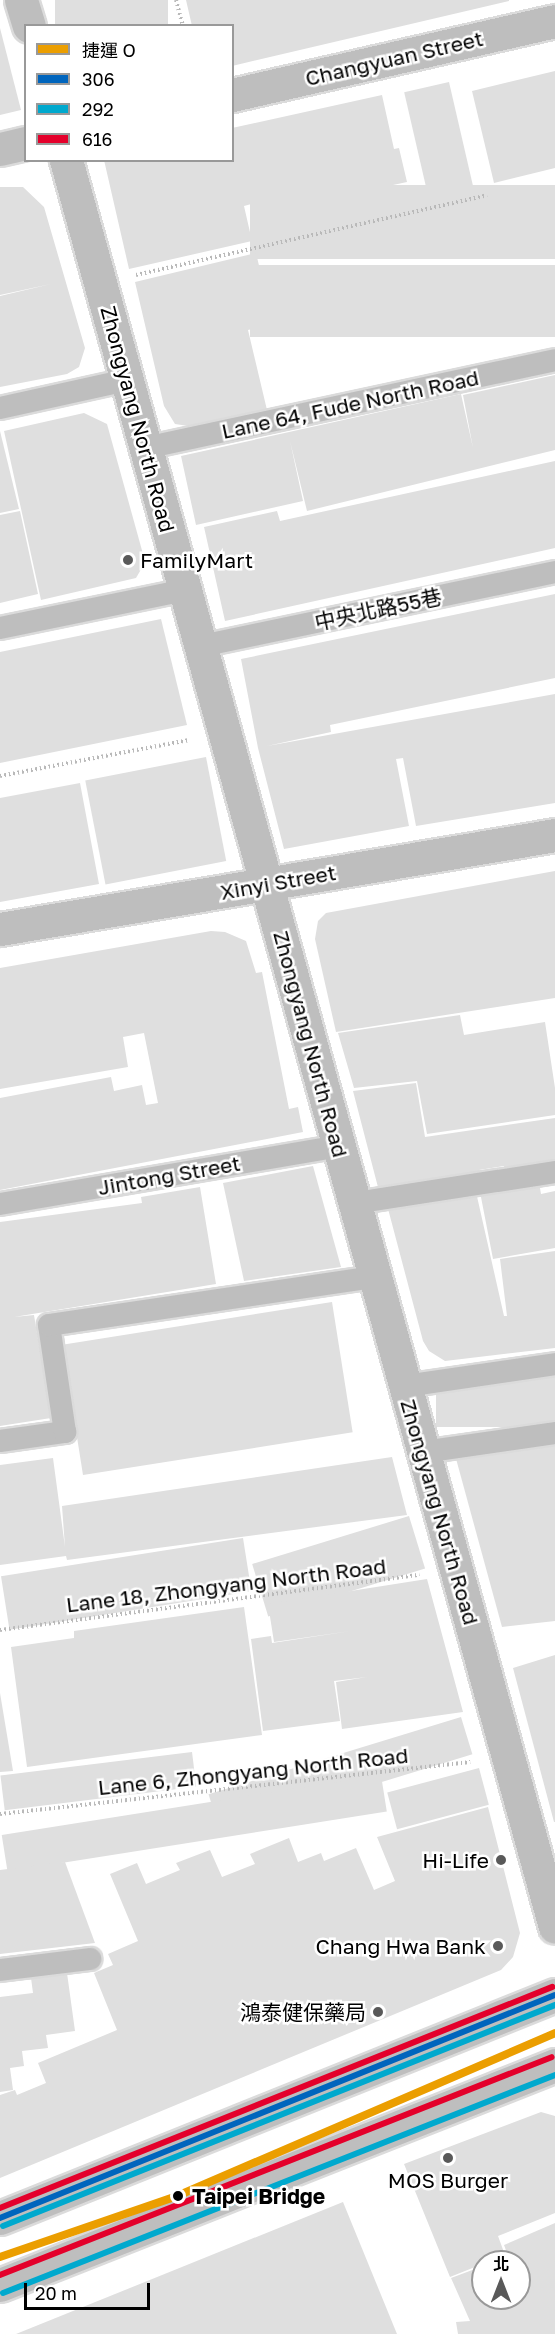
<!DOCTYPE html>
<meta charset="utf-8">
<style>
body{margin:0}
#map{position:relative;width:555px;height:2334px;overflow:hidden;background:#fff;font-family:"Golos Text","Noto Sans TC",sans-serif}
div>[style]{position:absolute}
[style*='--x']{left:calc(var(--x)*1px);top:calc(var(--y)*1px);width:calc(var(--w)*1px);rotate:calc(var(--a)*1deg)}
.building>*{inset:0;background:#dfdfdf;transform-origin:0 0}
.path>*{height:4px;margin-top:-2px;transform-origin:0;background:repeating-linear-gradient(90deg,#b9b9b9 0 1.5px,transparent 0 4.5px)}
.roads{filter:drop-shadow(2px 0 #dbdbdb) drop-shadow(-2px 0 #dbdbdb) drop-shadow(0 2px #dbdbdb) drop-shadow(0 -2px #dbdbdb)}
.service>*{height:22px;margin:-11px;padding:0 11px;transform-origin:11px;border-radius:11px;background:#bebebe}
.minor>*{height:33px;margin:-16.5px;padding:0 16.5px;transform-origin:16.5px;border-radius:16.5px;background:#bebebe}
.primary>*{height:33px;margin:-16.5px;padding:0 16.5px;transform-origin:16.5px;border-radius:16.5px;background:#bebebe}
.bus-1>*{height:6px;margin:-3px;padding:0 3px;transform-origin:3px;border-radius:3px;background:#0065bd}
.bus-2>*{height:6px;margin:-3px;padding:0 3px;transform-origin:3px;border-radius:3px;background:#00a9ce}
.bus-3>*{height:6px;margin:-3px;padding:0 3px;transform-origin:3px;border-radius:3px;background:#e4002b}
.metro-1>*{height:8px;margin:-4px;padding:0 4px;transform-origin:4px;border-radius:4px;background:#eb9e00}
.dots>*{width:16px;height:16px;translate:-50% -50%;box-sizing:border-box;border:3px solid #fff;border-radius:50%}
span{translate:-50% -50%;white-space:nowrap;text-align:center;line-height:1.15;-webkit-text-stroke:5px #fff;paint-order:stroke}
.street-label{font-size:21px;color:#000}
.poi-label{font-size:21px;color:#000}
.left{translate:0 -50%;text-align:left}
.right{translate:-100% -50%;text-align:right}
.stop-label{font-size:21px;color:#000;font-weight:700}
.legend{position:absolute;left:24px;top:24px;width:210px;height:138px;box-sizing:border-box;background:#fff;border:2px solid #999;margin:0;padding:8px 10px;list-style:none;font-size:18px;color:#000}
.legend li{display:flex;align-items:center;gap:12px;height:30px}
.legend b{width:30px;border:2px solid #999}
.north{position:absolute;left:471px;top:2250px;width:60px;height:60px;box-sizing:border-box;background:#fff;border:2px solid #999;border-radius:50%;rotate:0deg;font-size:16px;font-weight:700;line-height:24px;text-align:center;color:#000}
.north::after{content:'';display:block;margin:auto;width:21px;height:27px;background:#595959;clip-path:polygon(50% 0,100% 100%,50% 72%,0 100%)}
.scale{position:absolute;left:24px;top:2283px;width:126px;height:27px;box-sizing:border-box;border:3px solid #000;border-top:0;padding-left:8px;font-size:18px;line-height:21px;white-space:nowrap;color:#000;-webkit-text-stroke:4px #fff;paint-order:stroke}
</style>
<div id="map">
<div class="building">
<div style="left:55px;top:0;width:113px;height:27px"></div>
<div style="clip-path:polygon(186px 0,509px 0,509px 1px,232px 66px,232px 26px,192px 26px)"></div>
<div style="clip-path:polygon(0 28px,21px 110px,0 115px)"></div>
<div style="clip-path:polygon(555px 71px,555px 168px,494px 183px,472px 91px)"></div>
<div style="left:449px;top:82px;width:113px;height:46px;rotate:77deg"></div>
<div style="clip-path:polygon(382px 95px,394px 149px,399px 148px,407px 182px,393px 185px,398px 206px,270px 235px,263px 201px,244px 206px,252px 241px,129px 269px,104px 160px,232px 160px,232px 128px)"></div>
<div style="left:555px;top:185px;width:74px;height:305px;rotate:90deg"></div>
<div style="clip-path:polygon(0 187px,23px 187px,44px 207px,85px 348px,79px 367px,67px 374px,0 387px,0 296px,51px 284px,0 295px)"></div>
<div style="clip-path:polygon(256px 253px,273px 324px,248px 330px,267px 410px,195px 427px,175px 424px,164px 406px,135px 282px)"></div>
<div style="left:555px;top:265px;width:72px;height:305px;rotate:90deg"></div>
<div style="clip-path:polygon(555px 375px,555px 450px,307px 511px,290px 441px,303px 501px,196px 525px,181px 456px,461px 394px,473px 448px,463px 395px)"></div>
<div style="clip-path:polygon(84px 413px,107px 424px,143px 554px,143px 566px,136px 578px,41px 600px,4px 431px)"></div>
<div style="clip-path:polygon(0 431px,19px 509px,0 513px)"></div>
<div style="clip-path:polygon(555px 461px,555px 548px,225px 621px,204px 527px,277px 511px,280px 521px)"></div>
<div style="clip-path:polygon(20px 511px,38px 594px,0 603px,0 515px)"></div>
<div style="clip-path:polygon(555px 594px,555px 678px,330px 725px,331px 732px,267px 746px,555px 694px,555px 803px,416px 826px,403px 758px,396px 759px,409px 826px,284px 849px,258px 748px,241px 659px)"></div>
<div style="clip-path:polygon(161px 619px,187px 725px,0 763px,0 652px)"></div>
<div style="left:206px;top:757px;width:106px;height:123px;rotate:79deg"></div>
<div style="clip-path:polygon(80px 783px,99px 884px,0 902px,0 798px)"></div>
<div style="clip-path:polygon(555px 871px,555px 998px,336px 1032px,315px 939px,318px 921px,326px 913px)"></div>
<div style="clip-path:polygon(211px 931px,225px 932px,246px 941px,256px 973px,262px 972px,289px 1109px,298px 1107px,303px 1132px,0 1190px,0 1098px,111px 1077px,114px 1091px,142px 1085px,146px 1105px,158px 1103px,144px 1033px,123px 1037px,128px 1067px,0 1089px,0 968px)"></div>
<div style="clip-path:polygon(460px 1015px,464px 1035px,545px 1022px,555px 1088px,555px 1115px,427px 1134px,417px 1081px,354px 1088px,338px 1033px)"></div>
<div style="clip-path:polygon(416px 1083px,425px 1137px,555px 1118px,555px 1163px,506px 1174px,504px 1166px,479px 1170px,480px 1179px,380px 1195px,353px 1091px)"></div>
<div style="clip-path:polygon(313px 1166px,341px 1267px,244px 1281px,223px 1183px)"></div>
<div style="clip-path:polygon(539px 1182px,541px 1194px,555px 1191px,555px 1248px,493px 1259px,480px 1192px)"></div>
<div style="clip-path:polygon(200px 1187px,216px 1284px,14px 1317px,34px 1315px,51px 1418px,0 1426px,0 1222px,142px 1203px,141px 1197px)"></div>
<div style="clip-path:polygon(476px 1192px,504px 1316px,507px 1316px,500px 1259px,555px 1251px,555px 1348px,445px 1361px,429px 1351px,423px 1341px,387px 1205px)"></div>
<div style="left:332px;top:1302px;width:132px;height:273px;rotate:81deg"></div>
<div style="left:555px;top:1373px;width:54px;height:119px;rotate:90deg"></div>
<div style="clip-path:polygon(555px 1442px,555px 1621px,502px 1627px,455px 1455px)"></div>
<div style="clip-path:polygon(392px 1457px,407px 1515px,67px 1560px,66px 1556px,0 1565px,0 1465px,53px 1458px,65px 1547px,62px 1506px)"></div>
<div style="left:409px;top:1516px;width:55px;height:164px;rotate:73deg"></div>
<div style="left:243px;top:1538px;width:54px;height:245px;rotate:81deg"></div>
<div style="clip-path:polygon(427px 1579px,463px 1712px,342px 1729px,336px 1682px,367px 1677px,334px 1681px,340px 1721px,263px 1731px,251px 1639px,271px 1636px,272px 1643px,351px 1631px,274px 1642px,268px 1604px)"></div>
<div style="clip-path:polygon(244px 1607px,262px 1735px,27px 1767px,11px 1647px,74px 1638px,74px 1631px)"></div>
<div style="clip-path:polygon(555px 1655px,555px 1822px,554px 1822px,513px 1668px)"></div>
<div style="clip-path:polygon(0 1693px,13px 1771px,0 1772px)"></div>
<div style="left:461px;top:1717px;width:39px;height:264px;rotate:73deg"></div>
<div style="left:192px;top:1752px;width:35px;height:193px;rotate:83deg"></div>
<div style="left:479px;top:1768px;width:38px;height:95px;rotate:75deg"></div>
<div style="left:381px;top:1775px;width:37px;height:384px;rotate:81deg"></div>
<div style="clip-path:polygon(488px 1807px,520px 1933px,513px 1957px,501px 1970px,0 2178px,0 2095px,15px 2090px,17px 2095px,46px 2083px,38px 2063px,117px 2030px,94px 1973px,113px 1965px,108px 1954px,138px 1941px,110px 1874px,137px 1863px,146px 1884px,180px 1870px,176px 1863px,210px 1850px,222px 1877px,255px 1864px,250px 1854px,289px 1838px,298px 1862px,321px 1853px,324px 1861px,356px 1848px,374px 1890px,395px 1881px,377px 1837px)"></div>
<div style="clip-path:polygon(65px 1862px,95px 1943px,0 1954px,0 1870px)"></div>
<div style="clip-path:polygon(67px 1973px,75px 2031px,46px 2035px,48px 2048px,22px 2051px,24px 2066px,10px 2068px,13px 2090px,0 2092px,0 1997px,33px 1993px,31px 1978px)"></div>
<div style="clip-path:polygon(541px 2112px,555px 2116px,555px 2213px,498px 2236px,505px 2255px,450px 2277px,404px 2164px)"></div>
<div style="clip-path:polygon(343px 2202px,397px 2334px,16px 2334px)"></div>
<div style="clip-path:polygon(555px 2223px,555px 2334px,458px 2334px,456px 2322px,470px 2321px,451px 2278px,483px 2266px,483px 2298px,519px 2298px,519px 2262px,492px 2262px,508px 2256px,504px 2245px)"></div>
</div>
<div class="path">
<div style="--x:176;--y:0;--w:27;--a:75"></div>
<div style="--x:136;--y:275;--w:360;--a:-12.8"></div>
<div style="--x:0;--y:776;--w:191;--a:-10.8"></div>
<div style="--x:0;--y:1630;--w:423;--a:-7.5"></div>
<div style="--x:0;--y:1814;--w:473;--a:-6.3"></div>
</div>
<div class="roads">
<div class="service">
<div style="--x:0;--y:408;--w:130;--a:-12.4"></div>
<div style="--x:145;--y:448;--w:419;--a:-12.1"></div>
<div style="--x:0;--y:628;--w:189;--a:-11.6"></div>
<div style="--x:201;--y:646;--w:362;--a:-11.8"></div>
<div style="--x:355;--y:1203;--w:202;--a:-8.8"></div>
<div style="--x:0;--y:1204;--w:344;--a:-9.7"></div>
<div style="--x:405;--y:1386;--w:152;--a:-8.3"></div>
<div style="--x:0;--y:1441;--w:66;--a:-7.9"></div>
<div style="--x:65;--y:1432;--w:108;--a:-98.5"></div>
<div style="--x:49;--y:1325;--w:330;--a:-8.4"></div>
<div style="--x:423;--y:1452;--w:133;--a:-8.2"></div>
<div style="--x:0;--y:1970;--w:91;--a:-7"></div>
</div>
<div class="minor">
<div style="--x:21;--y:0;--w:27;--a:73"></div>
<div style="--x:232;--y:95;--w:331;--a:-12.9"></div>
<div style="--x:0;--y:149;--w:27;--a:-13"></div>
<div style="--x:66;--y:160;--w:1833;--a:74.53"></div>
<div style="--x:0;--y:929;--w:563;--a:-9.61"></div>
</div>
<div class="primary">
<div style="--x:0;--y:2218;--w:598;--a:-21.89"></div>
<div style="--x:0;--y:2285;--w:597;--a:-21.62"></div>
</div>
</div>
<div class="bus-1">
<div style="--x:0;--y:2218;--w:598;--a:-21.89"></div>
</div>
<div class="bus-2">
<div style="--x:3;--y:2226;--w:595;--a:-21.82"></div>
<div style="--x:3;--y:2293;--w:593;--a:-21.55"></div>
</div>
<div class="bus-3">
<div style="--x:0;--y:2208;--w:595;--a:-21.82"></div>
<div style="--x:0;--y:2275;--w:593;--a:-21.55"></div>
</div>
<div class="metro-1">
<div style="--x:0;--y:2257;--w:187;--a:-19"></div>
<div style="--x:177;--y:2196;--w:412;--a:-23.3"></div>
</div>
<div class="dots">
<div style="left:128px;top:560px;background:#595959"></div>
<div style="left:501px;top:1860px;background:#595959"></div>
<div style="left:498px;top:1946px;background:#595959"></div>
<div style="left:378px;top:2012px;background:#595959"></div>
<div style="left:448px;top:2158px;background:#595959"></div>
<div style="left:178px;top:2196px;background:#000"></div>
</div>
<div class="street-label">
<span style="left:394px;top:58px;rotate:-13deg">Changyuan Street</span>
<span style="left:350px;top:404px;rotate:-12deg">Lane 64, Fude North Road</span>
<span style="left:138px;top:419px;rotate:75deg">Zhongyang North Road</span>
<span style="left:378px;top:609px;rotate:-12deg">中央北路55巷</span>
<span style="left:278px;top:882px;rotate:-10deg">Xinyi Street</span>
<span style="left:311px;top:1044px;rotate:75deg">Zhongyang North Road</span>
<span style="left:169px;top:1175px;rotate:-10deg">Jintong Street</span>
<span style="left:440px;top:1512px;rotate:74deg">Zhongyang North Road</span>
<span style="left:226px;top:1585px;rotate:-7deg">Lane 18, Zhongyang North Road</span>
<span style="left:253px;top:1771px;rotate:-6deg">Lane 6, Zhongyang North Road</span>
</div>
<div class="poi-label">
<span class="left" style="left:140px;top:560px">FamilyMart</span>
<span class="right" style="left:489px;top:1860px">Hi-Life</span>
<span class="right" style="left:486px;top:1946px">Chang Hwa Bank</span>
<span class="right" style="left:366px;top:2012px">鴻泰健保藥局</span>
<span style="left:448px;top:2180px">MOS Burger</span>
</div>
<div class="stop-label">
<span class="left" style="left:192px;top:2196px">Taipei Bridge</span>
</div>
<ul class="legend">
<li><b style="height:8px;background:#eb9e00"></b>捷運 O</li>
<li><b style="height:8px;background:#0065bd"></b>306</li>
<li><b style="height:8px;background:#00a9ce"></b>292</li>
<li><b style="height:8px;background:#e4002b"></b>616</li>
</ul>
<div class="north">北</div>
<div class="scale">20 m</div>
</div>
